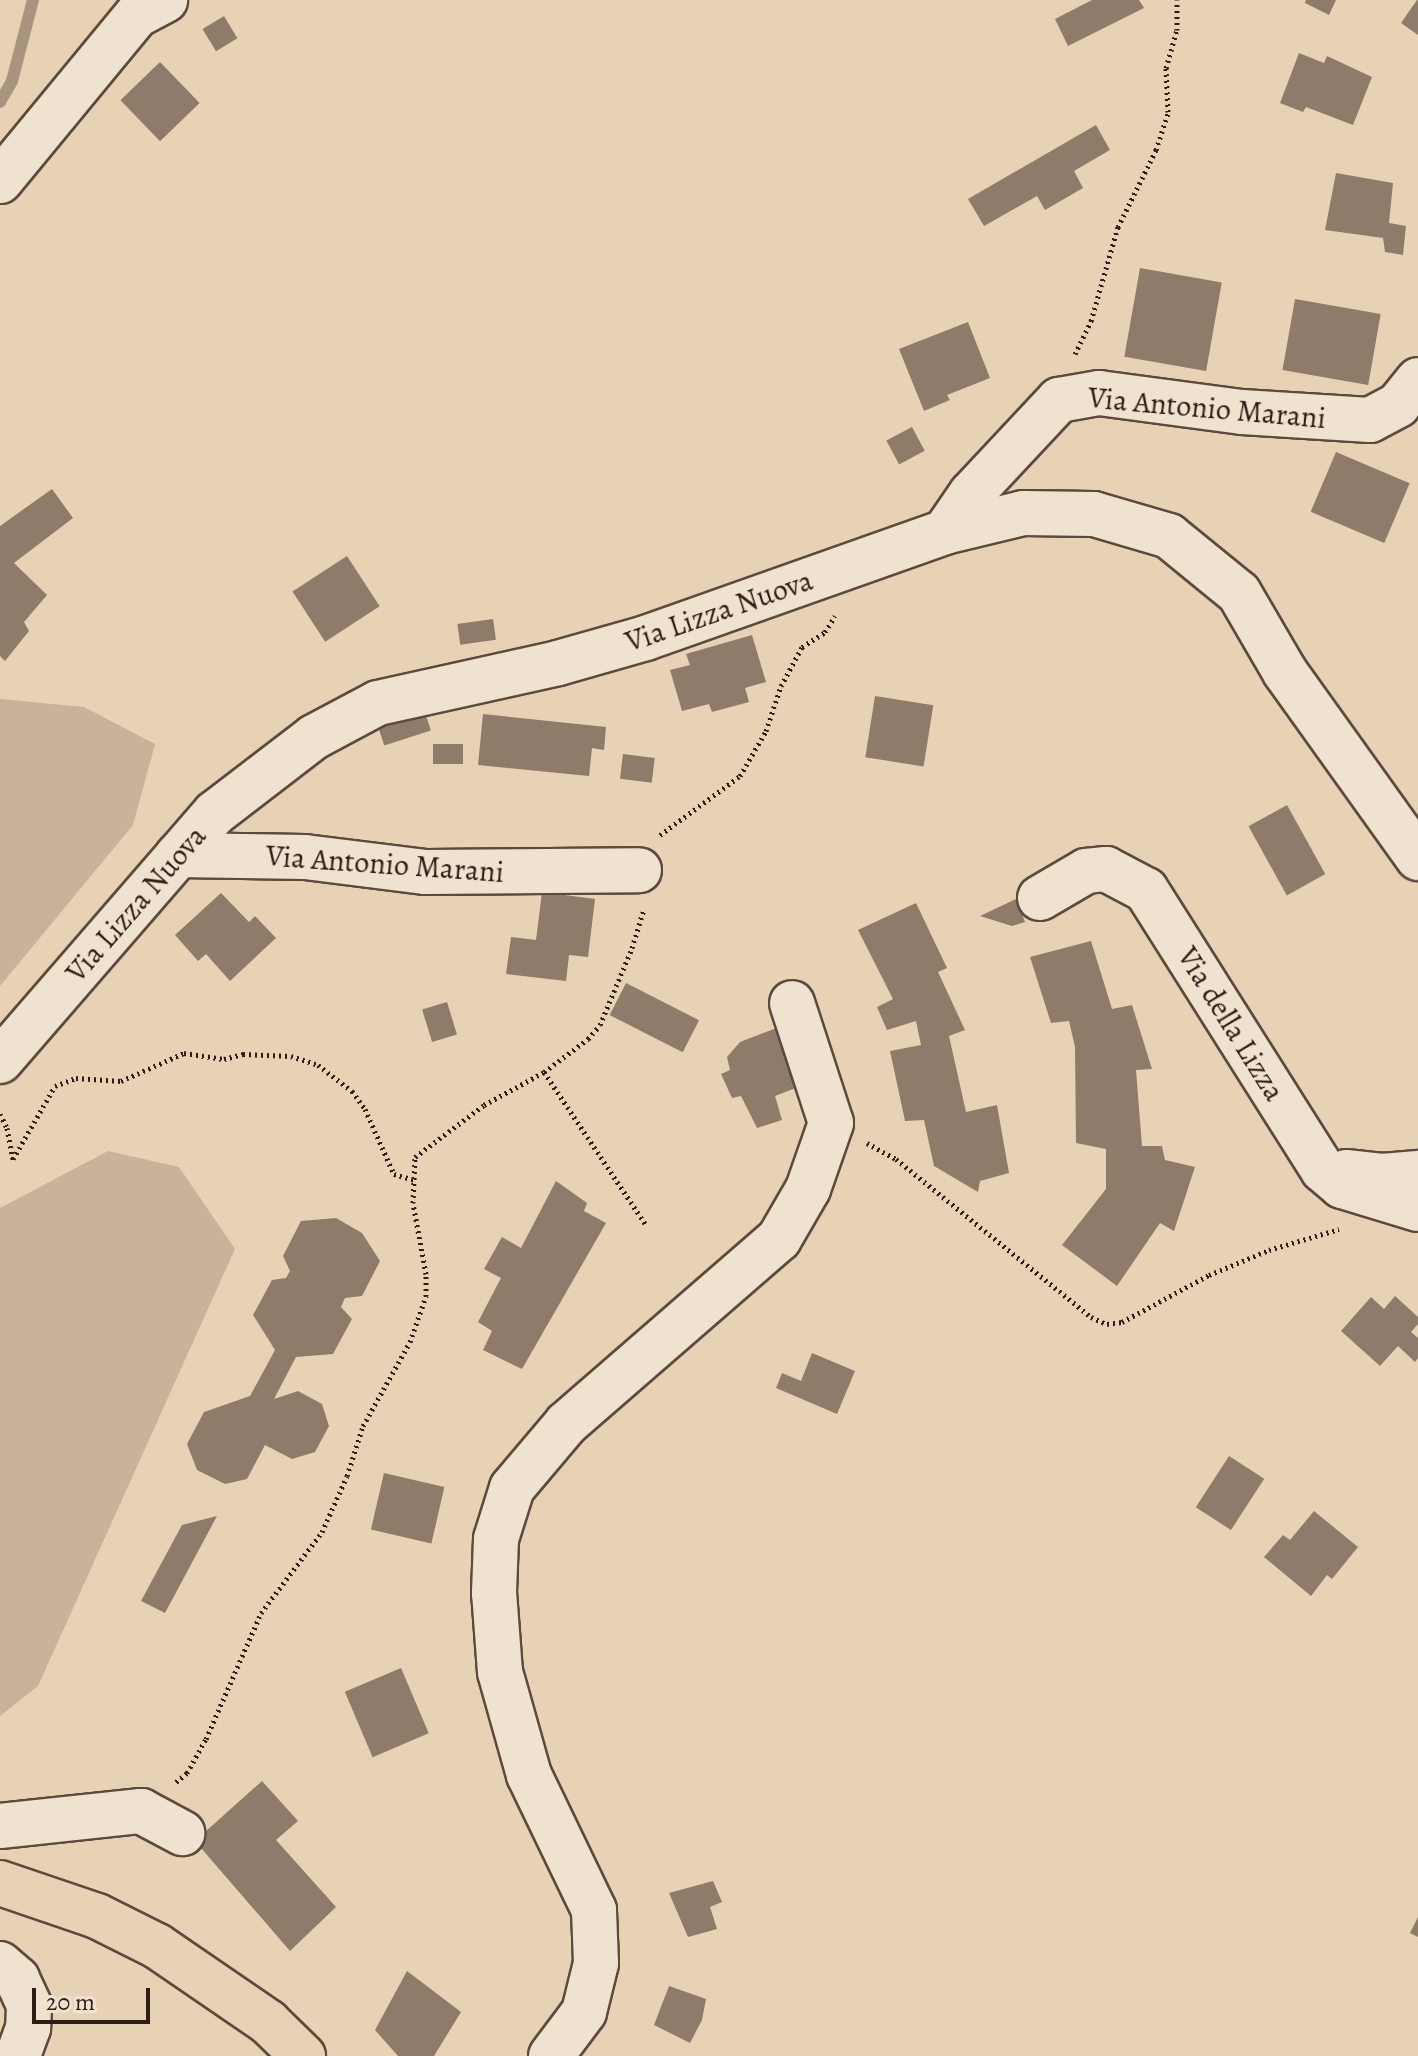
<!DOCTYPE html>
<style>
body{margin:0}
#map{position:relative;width:1418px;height:2056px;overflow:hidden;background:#e7d2b5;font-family:Alegreya,serif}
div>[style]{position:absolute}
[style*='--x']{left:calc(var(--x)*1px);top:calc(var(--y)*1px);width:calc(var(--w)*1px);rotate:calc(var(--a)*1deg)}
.green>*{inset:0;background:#c8b39a}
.stream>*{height:12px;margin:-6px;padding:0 6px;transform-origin:6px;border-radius:6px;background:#a8947f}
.building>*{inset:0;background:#8f7b69;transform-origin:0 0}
.path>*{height:5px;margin-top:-2.5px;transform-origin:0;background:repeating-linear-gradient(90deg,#2f1c16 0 2px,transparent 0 6px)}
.roads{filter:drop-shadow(2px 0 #5d4a3e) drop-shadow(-2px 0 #5d4a3e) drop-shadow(0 2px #5d4a3e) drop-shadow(0 -2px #5d4a3e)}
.minor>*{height:44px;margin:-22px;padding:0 22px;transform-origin:22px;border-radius:22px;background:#efe2cf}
.major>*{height:44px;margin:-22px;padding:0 22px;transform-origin:22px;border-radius:22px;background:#e7d2b5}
span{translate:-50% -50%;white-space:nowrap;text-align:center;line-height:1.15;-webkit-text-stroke:7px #efe2cf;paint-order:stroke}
.street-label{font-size:30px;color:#2f1c16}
.scale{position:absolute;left:32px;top:1988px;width:118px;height:36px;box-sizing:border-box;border:4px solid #2f1c16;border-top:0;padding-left:10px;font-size:24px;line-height:28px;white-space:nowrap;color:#2f1c16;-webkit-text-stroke:6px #efe2cf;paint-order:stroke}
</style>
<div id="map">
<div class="green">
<div style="clip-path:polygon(0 699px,84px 707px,155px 744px,133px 825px,0 986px)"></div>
<div style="clip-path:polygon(108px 1151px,179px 1167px,235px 1249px,38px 1686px,0 1716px,0 1208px)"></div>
</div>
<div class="stream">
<div style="--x:0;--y:102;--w:24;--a:-60"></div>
<div style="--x:12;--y:81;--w:84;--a:-75.5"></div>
</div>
<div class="building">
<div style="clip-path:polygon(1092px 0,1139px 0,1144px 8px,1068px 46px,1055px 19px)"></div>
<div style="clip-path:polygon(1306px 0,1336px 0,1329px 15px,1305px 3px)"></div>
<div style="clip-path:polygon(1417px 0,1418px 0,1418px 35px,1401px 23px)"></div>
<div style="left:224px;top:16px;width:26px;height:25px;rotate:59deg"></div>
<div style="clip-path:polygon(1299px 53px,1324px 63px,1327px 56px,1372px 77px,1353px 125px,1306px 107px,1303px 112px,1280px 103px)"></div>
<div style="left:160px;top:62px;width:57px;height:55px;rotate:46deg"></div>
<div style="clip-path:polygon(1096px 125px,1110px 150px,1074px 171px,1083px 188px,1045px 210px,1037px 196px,984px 226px,968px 199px)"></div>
<div style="clip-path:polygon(1336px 173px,1393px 183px,1389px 223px,1406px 226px,1403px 255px,1385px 252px,1383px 238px,1325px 230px)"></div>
<div style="left:1140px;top:268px;width:83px;height:90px;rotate:10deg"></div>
<div style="left:1295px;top:299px;width:87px;height:72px;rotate:10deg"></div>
<div style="clip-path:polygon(968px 322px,990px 378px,947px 395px,950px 400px,924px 411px,899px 349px)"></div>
<div style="left:912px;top:427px;width:27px;height:29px;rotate:62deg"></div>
<div style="left:1336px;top:452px;width:80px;height:65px;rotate:23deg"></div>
<div style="clip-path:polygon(52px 489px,73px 518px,14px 563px,47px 595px,24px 622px,29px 631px,5px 661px,0 656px,0 526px)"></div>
<div style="left:347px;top:556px;width:60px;height:65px;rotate:57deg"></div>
<div style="left:493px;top:619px;width:21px;height:36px;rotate:82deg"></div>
<div style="clip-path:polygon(752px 635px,766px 682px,745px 688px,749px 702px,712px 712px,709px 704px,682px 711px,670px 670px,690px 665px,686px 654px)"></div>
<div style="left:875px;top:696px;width:59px;height:62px;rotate:9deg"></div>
<div style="left:421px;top:700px;width:32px;height:49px;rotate:72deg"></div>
<div style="clip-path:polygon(483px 714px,606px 727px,604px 750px,592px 748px,589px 776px,478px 765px)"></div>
<div style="left:463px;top:744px;width:20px;height:30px;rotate:90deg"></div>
<div style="left:623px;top:754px;width:32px;height:25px;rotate:7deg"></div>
<div style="left:1287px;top:805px;width:79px;height:44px;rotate:61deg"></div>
<div style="clip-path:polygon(542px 892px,595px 899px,588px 957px,569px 955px,566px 981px,506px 974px,511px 937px,536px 940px)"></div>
<div style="clip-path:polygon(221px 893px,249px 922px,255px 916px,276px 938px,230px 981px,206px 954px,198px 961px,175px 935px)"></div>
<div style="clip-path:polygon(1016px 899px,1025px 922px,1012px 926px,980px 916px)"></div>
<div style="clip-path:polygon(916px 903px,947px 968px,938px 972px,965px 1030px,949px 1036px,966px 1112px,997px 1105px,1009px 1173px,980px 1181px,978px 1192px,934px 1166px,924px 1120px,905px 1121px,890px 1051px,921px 1045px,916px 1021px,887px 1030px,877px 1007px,893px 999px,858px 930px)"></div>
<div style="clip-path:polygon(1091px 941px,1112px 1009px,1132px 1005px,1152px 1069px,1136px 1070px,1142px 1146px,1162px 1146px,1165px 1160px,1195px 1167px,1174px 1231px,1160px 1223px,1117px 1286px,1062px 1245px,1106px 1189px,1106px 1149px,1076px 1143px,1075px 1047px,1069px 1021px,1051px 1023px,1030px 957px)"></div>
<div style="left:626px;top:983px;width:82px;height:36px;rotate:27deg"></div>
<div style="left:447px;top:1002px;width:34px;height:26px;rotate:73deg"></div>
<div style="clip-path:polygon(782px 1026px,806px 1084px,775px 1096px,782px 1120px,757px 1128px,741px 1096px,732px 1098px,721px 1074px,730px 1070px,727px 1057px,740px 1042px)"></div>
<div style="clip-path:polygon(556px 1181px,587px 1203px,584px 1211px,606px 1223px,522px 1369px,483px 1350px,492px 1331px,478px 1322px,501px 1278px,484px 1269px,502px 1237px,521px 1248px)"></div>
<div style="clip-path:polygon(336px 1218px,362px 1233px,380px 1261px,362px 1296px,345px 1298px,341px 1307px,352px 1319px,333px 1354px,296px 1357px,274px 1399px,298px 1391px,322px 1404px,329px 1426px,315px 1452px,292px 1459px,265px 1445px,247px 1479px,225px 1484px,197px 1470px,187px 1444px,204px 1412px,250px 1396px,275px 1350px,253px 1315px,272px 1280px,286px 1278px,290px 1271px,283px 1256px,301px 1221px)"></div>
<div style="clip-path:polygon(1395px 1296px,1418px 1317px,1418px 1324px,1411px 1332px,1418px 1338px,1418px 1358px,1415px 1362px,1398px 1346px,1380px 1366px,1341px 1331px,1371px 1297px,1384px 1309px)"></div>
<div style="clip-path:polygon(812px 1353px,855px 1371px,837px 1414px,776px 1388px,782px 1373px,801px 1381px)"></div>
<div style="left:1229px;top:1456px;width:42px;height:61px;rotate:33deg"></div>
<div style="left:384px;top:1473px;width:62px;height:58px;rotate:13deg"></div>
<div style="clip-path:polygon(1314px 1511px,1358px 1547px,1332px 1579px,1327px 1575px,1311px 1596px,1264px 1557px,1283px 1535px,1290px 1540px)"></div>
<div style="clip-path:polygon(217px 1516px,165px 1613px,141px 1601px,182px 1525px)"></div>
<div style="left:401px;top:1668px;width:71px;height:61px;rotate:67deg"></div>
<div style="clip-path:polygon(262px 1781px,298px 1821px,276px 1840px,336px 1907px,290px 1951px,195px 1841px)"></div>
<div style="clip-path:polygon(713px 1881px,722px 1902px,710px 1907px,717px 1929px,688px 1937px,669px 1893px)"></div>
<div style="clip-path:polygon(1418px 1917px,1418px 1937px,1410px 1933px)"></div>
<div style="clip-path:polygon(407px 1971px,461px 2012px,434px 2056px,398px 2056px,375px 2030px)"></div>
<div style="clip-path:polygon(669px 1986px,706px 1999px,702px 2020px,690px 2043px,654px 2025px)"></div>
</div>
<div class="path">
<div style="--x:1075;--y:354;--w:37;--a:-64"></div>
<div style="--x:1091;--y:321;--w:98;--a:-74"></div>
<div style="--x:1118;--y:227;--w:86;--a:-63.7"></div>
<div style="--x:1156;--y:150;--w:40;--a:-72"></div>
<div style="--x:1168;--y:112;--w:44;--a:-92.6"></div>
<div style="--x:1166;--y:68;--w:40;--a:-74"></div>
<div style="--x:1177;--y:30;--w:30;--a:-90"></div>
<div style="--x:660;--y:835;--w:99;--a:-36.4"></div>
<div style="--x:740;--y:776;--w:52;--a:-60"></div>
<div style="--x:766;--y:731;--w:47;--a:-71.6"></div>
<div style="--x:781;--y:686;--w:44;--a:-61.7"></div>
<div style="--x:802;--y:647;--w:27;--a:-33"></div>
<div style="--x:825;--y:632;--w:19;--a:-58"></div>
<div style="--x:544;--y:1072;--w:184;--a:56.3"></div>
<div style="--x:0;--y:1114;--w:16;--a:63"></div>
<div style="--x:7;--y:1128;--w:32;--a:79"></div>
<div style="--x:13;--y:1159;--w:84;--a:-60.1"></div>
<div style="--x:55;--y:1086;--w:22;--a:-21"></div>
<div style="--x:76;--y:1078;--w:45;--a:3.8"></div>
<div style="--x:121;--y:1081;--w:69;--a:-24"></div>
<div style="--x:184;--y:1053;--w:40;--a:8.5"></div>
<div style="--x:224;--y:1059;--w:20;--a:-15"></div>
<div style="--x:243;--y:1054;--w:48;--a:2.4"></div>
<div style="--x:291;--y:1056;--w:28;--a:18"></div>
<div style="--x:318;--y:1065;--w:43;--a:37.4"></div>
<div style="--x:352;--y:1091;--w:22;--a:54"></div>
<div style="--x:365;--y:1109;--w:71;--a:66"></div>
<div style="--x:394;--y:1174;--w:22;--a:16"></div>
<div style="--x:867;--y:1143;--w:33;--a:29"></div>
<div style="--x:896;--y:1159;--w:251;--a:39"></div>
<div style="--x:1091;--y:1317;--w:17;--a:24"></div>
<div style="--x:1107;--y:1324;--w:15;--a:-8"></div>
<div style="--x:1122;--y:1322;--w:99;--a:-28.4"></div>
<div style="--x:1209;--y:1275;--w:65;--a:-22.6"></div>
<div style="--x:1269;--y:1250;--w:73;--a:-16.7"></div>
<div style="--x:176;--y:1782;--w:14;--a:-39"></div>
<div style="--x:187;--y:1773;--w:39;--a:-61"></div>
<div style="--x:206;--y:1739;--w:137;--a:-66.4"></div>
<div style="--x:261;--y:1613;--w:101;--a:-53"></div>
<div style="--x:322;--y:1532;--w:61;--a:-65.9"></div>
<div style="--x:347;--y:1476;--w:52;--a:-72.3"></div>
<div style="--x:363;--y:1426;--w:96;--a:-60.8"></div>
<div style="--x:410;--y:1342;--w:49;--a:-70.8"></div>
<div style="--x:426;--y:1296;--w:22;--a:-90"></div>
<div style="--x:426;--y:1274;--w:72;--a:-100.4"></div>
<div style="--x:413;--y:1203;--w:46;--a:-87.5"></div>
<div style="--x:415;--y:1157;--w:86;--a:-37"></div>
<div style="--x:484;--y:1105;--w:68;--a:-28.8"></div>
<div style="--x:544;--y:1072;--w:55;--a:-36.9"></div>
<div style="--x:588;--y:1039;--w:18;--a:-49"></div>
<div style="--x:600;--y:1025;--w:83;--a:-67.4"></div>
<div style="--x:632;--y:948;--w:39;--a:-73"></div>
</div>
<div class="roads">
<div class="minor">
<div style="--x:0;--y:181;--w:215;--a:-50.5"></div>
<div style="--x:137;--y:15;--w:32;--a:-28"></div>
<div style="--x:945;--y:532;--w:46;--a:-55.6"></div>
<div style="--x:971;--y:494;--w:129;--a:-46.9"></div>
<div style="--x:1059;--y:400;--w:41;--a:-9.9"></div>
<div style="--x:1099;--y:393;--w:144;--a:7.6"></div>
<div style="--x:1242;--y:412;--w:128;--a:3.6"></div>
<div style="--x:1370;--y:420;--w:32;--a:-28"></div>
<div style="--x:1398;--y:405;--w:32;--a:-51"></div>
<div style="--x:178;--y:855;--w:127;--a:0.9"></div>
<div style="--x:305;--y:857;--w:122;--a:7.1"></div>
<div style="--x:426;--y:872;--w:213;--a:-0.5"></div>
<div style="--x:1040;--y:898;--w:53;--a:-30.4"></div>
<div style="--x:1086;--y:871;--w:20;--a:-6"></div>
<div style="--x:1106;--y:869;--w:45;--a:27.7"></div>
<div style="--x:1146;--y:890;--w:331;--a:57.7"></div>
<div style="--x:1323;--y:1170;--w:25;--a:40"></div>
<div style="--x:1342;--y:1186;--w:79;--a:16.8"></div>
<div style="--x:0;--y:1061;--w:328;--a:-49.1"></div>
<div style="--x:215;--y:813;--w:125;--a:-37.5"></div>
<div style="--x:314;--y:737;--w:72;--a:-28"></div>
<div style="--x:378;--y:703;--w:184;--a:-12.5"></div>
<div style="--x:558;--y:663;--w:91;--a:-15.9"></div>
<div style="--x:646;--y:638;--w:317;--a:-19.5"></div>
<div style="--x:945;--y:532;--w:80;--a:-13.7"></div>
<div style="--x:1023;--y:513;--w:71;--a:0.8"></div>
<div style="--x:1094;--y:514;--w:78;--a:16.3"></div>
<div style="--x:1169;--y:536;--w:90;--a:39.2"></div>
<div style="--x:1239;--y:593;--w:91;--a:59.8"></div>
<div style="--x:1285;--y:672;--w:229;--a:54.4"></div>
<div style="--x:1346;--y:1172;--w:36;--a:6"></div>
<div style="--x:1382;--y:1176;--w:36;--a:-5"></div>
<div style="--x:0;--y:1826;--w:142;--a:-6.1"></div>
<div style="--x:141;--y:1811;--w:47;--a:28.2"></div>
<div style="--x:0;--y:1964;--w:23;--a:41"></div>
<div style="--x:17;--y:1979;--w:29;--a:65"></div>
<div style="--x:29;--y:2005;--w:23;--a:92"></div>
<div style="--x:28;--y:2028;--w:30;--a:110"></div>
<div style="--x:551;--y:2056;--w:55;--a:-53.1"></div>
<div style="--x:584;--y:2012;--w:50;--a:-76.2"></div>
<div style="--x:596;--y:1963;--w:53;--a:-92.2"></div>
<div style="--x:594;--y:1910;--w:150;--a:-115.7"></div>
<div style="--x:529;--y:1775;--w:107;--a:-105.7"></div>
<div style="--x:500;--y:1672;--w:79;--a:-94.3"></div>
<div style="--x:494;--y:1593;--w:54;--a:-87.9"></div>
<div style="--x:496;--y:1539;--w:53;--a:-72.6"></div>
<div style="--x:512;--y:1488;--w:84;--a:-49.8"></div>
<div style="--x:566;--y:1424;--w:282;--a:-41"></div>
<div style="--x:779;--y:1239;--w:58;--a:-59.9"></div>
<div style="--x:808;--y:1189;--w:70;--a:-70.8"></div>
<div style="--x:831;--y:1123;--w:126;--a:-108"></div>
</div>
<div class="major">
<div style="--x:0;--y:1883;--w:102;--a:18.8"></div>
<div style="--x:97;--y:1916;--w:67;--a:26.6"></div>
<div style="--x:157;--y:1946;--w:135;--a:34.4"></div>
<div style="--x:268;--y:2022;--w:49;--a:44.2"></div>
</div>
</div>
<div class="street-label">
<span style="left:1207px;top:408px;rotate:5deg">Via Antonio Marani</span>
<span style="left:719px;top:611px;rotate:-19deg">Via Lizza Nuova</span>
<span style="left:385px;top:864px;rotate:4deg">Via Antonio Marani</span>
<span style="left:136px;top:904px;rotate:-49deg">Via Lizza Nuova</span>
<span style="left:1231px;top:1024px;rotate:58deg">Via della Lizza</span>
</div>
<div class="scale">20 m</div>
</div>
